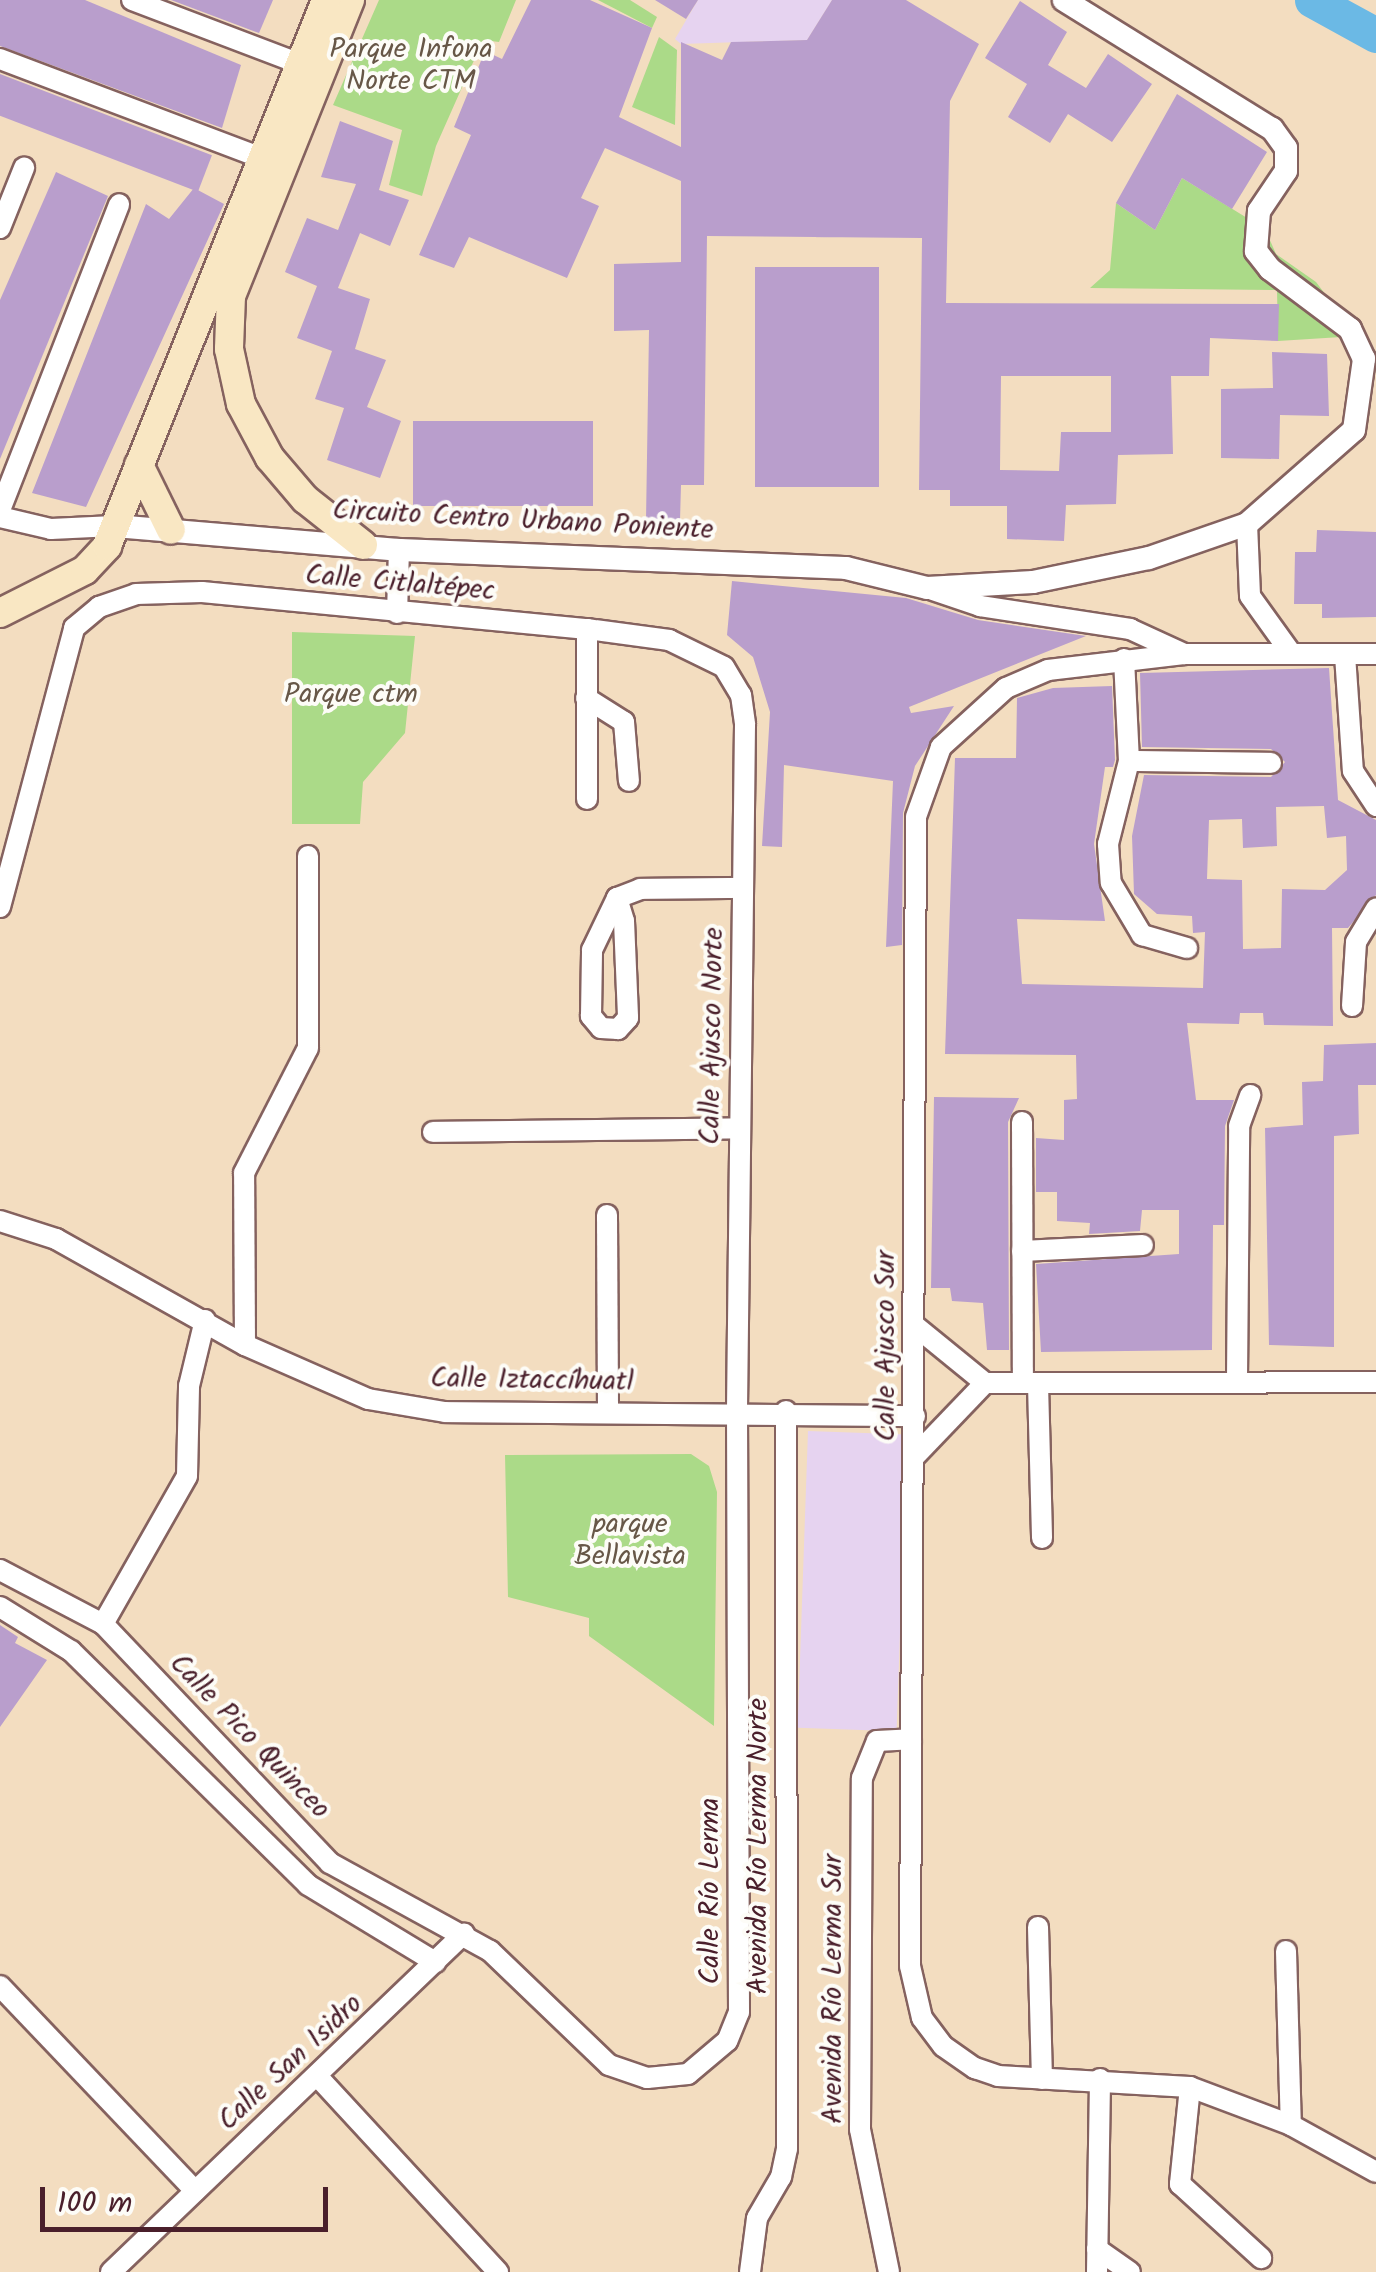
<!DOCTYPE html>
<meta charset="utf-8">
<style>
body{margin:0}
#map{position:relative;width:1376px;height:2272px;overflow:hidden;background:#f3ddc0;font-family:Kalam,sans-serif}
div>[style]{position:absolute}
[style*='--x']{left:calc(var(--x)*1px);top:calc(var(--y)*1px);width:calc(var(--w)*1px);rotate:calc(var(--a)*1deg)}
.built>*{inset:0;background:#e6d3f0;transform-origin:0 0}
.green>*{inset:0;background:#abda88}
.river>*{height:35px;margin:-17.5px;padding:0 17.5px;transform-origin:17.5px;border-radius:17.5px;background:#6bb9e5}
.building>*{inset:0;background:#b99ecc;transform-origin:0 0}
.roads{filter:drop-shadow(2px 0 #85625f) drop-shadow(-2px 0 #85625f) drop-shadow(0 2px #85625f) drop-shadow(0 -2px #85625f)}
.minor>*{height:20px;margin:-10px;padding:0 10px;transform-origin:10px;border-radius:10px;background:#fff}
.tertiary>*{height:22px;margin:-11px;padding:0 11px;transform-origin:11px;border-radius:11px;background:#fff}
.secondary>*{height:28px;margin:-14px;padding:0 14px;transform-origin:14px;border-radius:14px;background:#f9e7c3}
span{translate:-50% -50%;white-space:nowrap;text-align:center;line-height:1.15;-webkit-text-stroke:8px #fdfcf7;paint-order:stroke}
.park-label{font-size:28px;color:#675747}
.street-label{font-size:28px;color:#4a1f2b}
.scale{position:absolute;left:40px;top:2187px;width:288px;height:45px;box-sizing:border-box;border:5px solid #4a1f2b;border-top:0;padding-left:12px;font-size:30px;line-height:35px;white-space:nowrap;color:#4a1f2b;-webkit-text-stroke:8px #fdfcf7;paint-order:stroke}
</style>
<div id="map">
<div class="built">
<div style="clip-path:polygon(698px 0,832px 0,807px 40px,681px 44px,675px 39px)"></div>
<div style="left:808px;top:1431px;width:99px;height:297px;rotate:2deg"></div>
</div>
<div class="green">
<div style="clip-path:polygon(379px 0,516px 0,499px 42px,483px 40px,436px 146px,422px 196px,389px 185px,402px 130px,333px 105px)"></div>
<div style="clip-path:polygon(598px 0,630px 0,657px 17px,652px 28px)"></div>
<div style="clip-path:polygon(659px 37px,677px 50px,675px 125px,632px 107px)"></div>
<div style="clip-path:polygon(1182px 178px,1265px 229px,1276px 254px,1316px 282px,1357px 336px,1278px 341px,1277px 290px,1090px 288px,1110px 270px,1116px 203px,1155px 230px)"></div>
<div style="clip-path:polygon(292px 632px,415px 636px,405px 733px,363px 782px,360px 824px,292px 824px)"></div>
<div style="clip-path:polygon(691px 1454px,709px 1466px,717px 1492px,714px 1726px,589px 1636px,589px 1618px,508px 1597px,505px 1455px)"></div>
</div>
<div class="river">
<div style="--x:1312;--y:0;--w:73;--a:28.7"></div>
</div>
<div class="building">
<div style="clip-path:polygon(0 0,85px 0,241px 65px,222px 128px,0 46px)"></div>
<div style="clip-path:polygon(171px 0,273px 0,259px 33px)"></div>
<div style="clip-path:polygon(evenodd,531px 0,590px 0,652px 28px,619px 117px,681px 147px,681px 42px,722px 60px,731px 42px,807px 40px,832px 0,906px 0,979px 44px,950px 101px,946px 303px,1279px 304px,1278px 341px,1210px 338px,1209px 376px,1171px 376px,1173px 454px,1118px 455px,1116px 504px,1066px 505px,1064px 541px,1007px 539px,1007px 506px,950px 506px,950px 490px,919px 490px,922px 238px,707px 236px,704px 485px,681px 485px,680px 521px,646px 520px,649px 330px,614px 331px,614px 264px,681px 262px,681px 181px,605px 148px,581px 198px,599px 206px,567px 278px,469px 237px,454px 268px,419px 255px,471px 135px,454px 127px,485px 51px,502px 59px,531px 0,1001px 376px,1111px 376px,1111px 432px,1061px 432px,1059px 471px,1000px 470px,1001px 376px)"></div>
<div style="clip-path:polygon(655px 0,698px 0,686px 19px)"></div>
<div style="clip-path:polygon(1020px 1px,1067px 32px,1048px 65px,1086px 88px,1108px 54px,1152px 84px,1112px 142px,1068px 114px,1050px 143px,1008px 117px,1027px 84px,985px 58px)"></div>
<div style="left:0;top:74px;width:227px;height:39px;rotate:21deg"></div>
<div style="clip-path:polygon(1177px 94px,1267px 152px,1232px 209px,1182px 178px,1155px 230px,1116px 203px)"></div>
<div style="clip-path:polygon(340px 121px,393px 141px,379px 190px,409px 200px,390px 246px,360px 233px,338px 288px,370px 299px,355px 349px,386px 360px,367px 407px,401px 421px,380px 478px,327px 460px,344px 408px,315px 399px,332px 351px,297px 338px,317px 286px,285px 272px,307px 218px,338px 230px,356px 184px,321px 177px)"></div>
<div style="clip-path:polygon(56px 172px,108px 196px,0 459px,0 300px)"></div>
<div style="clip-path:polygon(194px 188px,224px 204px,86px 507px,32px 493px,146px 204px,169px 219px)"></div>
<div style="left:755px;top:267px;width:124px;height:220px"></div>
<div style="clip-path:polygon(1272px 352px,1327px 354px,1329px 416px,1280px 415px,1279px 459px,1221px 458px,1221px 389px,1273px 388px)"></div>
<div style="left:593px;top:421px;width:85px;height:180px;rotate:90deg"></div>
<div style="clip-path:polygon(1317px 530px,1376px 532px,1376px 617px,1322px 618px,1322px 604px,1294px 604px,1295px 552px,1316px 552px)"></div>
<div style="clip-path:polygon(732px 581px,906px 598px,978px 620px,1086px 636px,909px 707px,911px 713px,954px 706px,915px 766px,903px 813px,902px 945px,886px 947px,893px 781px,784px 765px,782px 847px,762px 846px,770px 712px,753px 657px,727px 635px)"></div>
<div style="clip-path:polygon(evenodd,1329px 668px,1338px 800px,1376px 820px,1376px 895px,1348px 928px,1332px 928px,1333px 1026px,1264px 1025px,1263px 1013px,1240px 1013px,1239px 1024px,1187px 1023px,1196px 1100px,1234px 1100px,1225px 1126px,1224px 1225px,1213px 1225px,1212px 1350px,1041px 1352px,1036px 1264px,1179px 1254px,1179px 1210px,1142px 1210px,1140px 1231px,1089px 1234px,1090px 1223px,1057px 1221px,1057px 1192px,1036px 1192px,1036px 1138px,1064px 1140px,1064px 1100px,1077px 1099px,1076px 1055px,945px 1054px,955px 758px,1016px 758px,1017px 698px,1053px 688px,1112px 686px,1115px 760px,1113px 767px,1105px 767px,1094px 844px,1105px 921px,1017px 919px,1022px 984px,1203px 988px,1205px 932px,1193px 933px,1192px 916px,1157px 914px,1134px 894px,1132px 836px,1144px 775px,1271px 777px,1285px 762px,1271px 749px,1142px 747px,1140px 673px,1329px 668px,1324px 806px,1327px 838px,1346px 836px,1347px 870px,1325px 890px,1282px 889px,1281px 948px,1243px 949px,1242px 880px,1207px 879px,1209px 820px,1242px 819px,1243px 848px,1277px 846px,1276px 807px,1324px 806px)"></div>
<div style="clip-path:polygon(1376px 1043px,1376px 1085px,1358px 1085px,1359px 1134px,1334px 1136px,1334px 1347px,1269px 1345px,1265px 1128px,1303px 1125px,1302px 1082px,1323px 1081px,1324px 1045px)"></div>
<div style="clip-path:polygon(934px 1097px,1019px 1098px,1008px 1122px,1009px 1350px,987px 1350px,983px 1303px,952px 1301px,950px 1288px,931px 1288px)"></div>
<div style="clip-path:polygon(0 1625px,18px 1637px,15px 1643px,47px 1660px,0 1727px)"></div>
</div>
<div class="roads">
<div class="minor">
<div style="--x:132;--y:0;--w:183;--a:20.8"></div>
<div style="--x:0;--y:59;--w:283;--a:20.7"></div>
<div style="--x:0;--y:228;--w:65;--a:-68.2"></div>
<div style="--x:0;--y:510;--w:328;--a:-68.7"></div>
<div style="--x:0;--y:517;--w:52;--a:13.2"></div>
<div style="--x:51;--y:529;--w:63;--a:-2.7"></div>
<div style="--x:1247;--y:524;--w:72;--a:87.6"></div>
<div style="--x:1250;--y:596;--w:70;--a:54.3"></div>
<div style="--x:933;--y:590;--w:50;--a:18.8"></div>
<div style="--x:980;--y:606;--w:152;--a:8.7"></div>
<div style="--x:1130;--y:629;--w:60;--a:24.8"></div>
<div style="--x:1184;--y:654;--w:192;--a:0"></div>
<div style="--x:397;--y:613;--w:63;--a:-88.2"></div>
<div style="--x:1184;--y:654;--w:137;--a:173.3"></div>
<div style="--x:1048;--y:670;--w:46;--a:156.8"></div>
<div style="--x:1006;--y:688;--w:88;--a:137.8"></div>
<div style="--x:941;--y:747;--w:74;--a:109.7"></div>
<div style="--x:916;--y:817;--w:1149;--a:90.3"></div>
<div style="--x:910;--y:1966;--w:53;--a:77"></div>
<div style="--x:922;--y:2018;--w:35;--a:53"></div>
<div style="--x:943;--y:2046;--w:39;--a:35"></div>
<div style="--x:975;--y:2068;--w:24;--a:19"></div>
<div style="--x:998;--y:2076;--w:192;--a:3.3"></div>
<div style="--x:1190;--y:2087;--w:108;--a:20.6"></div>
<div style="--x:1291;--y:2125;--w:97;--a:28.9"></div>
<div style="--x:1345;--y:655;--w:116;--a:86.1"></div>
<div style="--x:1353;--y:771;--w:42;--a:56.7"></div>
<div style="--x:1124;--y:659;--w:102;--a:87.2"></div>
<div style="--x:1129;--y:761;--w:86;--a:104.2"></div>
<div style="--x:1108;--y:844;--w:39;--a:86"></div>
<div style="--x:1111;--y:883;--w:61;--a:59.2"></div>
<div style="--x:1142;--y:935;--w:47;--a:16.1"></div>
<div style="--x:586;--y:698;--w:45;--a:32.3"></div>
<div style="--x:624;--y:722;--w:59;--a:85.2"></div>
<div style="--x:1129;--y:761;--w:142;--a:0.8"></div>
<div style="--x:587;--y:799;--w:170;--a:-90"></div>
<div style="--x:617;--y:898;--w:24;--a:73"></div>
<div style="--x:624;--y:921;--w:97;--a:87.6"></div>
<div style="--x:628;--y:1018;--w:15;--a:132"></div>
<div style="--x:618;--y:1029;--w:17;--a:-177"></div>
<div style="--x:601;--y:1028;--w:16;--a:-130"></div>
<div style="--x:591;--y:1016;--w:66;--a:-89.1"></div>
<div style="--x:592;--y:950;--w:58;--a:-64.3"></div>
<div style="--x:617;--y:898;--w:25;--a:-21"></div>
<div style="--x:640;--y:889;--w:103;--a:-0.6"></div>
<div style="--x:0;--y:907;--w:289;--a:-75.1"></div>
<div style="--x:74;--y:628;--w:33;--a:-40"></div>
<div style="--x:99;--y:607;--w:39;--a:-19"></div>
<div style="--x:136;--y:594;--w:66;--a:-1.7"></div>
<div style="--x:202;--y:592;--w:387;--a:5.5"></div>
<div style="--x:587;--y:629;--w:83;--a:7.6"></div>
<div style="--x:669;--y:640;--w:61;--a:26.1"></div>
<div style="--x:724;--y:667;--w:33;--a:59"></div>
<div style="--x:741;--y:695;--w:30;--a:82"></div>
<div style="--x:745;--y:725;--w:685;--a:90.67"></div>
<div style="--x:737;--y:1410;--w:602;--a:89.81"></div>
<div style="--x:739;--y:2012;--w:31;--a:112"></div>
<div style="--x:727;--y:2041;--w:51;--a:139.8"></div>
<div style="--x:688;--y:2074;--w:41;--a:174.4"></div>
<div style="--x:647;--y:2078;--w:40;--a:-161.1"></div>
<div style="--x:609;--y:2065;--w:165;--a:-136.2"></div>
<div style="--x:490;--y:1951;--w:183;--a:-151.2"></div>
<div style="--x:330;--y:1863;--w:330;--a:-133.5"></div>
<div style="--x:103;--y:1624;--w:116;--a:-152.3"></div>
<div style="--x:1352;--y:1006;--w:64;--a:-86.4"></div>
<div style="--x:1356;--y:942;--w:39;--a:-59"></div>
<div style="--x:1022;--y:1122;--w:261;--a:89.8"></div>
<div style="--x:433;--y:1132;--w:306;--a:-0.7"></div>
<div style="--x:607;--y:1215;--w:195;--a:89.7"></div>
<div style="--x:0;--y:1221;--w:59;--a:17.8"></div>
<div style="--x:56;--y:1239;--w:217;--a:29.3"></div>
<div style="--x:245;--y:1345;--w:134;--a:23.7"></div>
<div style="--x:368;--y:1399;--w:78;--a:9.6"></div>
<div style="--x:445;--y:1412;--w:470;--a:0.5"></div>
<div style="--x:1022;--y:1251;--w:121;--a:-2.8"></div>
<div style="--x:914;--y:1325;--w:92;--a:39.2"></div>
<div style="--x:985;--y:1383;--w:391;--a:-0.1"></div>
<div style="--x:245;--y:1345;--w:172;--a:-90.3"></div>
<div style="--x:244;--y:1173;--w:140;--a:-62.9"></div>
<div style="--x:308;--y:1048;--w:192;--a:-90"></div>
<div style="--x:1237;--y:1379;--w:253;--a:-89.5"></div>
<div style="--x:1239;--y:1126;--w:33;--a:-70"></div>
<div style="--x:1038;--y:1384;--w:154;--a:88.5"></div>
<div style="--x:915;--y:1456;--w:101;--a:-46.2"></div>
<div style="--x:0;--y:1607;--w:84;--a:31.8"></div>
<div style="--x:71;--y:1651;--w:333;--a:44.6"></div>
<div style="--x:308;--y:1885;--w:149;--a:31.2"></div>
<div style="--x:103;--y:1624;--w:170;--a:-60.4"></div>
<div style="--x:187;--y:1476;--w:90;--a:-88.7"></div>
<div style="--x:189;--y:1386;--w:68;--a:-76.4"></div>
<div style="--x:1038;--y:1927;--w:152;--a:88.5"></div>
<div style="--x:1286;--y:1951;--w:174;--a:88.4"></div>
<div style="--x:0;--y:1986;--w:283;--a:46.4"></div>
<div style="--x:319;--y:2078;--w:264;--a:47.3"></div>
<div style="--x:1190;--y:2087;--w:98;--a:95.9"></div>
<div style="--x:1180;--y:2184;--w:110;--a:42.4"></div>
<div style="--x:1097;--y:2249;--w:40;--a:34.9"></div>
<div style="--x:111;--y:2272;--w:489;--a:-43.8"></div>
<div style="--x:750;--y:2272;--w:54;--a:-82.6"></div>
<div style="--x:757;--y:2218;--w:48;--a:-59.7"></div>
<div style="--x:781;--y:2177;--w:29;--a:-78"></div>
<div style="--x:787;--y:2149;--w:738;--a:-90.08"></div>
<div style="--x:889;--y:2272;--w:146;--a:-101.5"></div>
<div style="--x:860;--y:2129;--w:351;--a:-89.7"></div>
<div style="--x:862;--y:1778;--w:40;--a:-68"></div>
<div style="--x:877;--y:1741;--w:34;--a:-3"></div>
<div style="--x:1097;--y:2272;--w:193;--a:-89.1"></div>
</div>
<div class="tertiary">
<div style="--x:114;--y:526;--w:286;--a:4.8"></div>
<div style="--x:399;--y:550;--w:447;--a:2.3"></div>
<div style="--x:846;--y:568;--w:83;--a:13.9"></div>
<div style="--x:927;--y:588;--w:106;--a:-3.2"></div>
<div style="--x:1033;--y:582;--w:118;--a:-11.7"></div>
<div style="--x:1149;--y:558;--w:104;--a:-19.1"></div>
<div style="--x:1247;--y:524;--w:142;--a:-41.3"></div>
<div style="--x:1354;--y:430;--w:72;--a:-82"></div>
<div style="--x:1364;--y:359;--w:33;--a:-115"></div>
<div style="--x:1350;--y:329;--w:100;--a:-143.1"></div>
<div style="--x:1270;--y:269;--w:23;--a:-128"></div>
<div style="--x:1256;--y:251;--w:40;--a:-85.7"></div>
<div style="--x:1259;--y:211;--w:48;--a:-56"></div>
<div style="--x:1286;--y:171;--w:23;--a:-90"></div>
<div style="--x:1286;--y:148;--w:24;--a:-126"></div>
<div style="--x:1272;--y:129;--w:245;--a:-148.2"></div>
</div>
<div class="secondary">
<div style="--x:350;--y:0;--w:319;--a:111.9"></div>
<div style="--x:231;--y:296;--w:53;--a:92.2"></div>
<div style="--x:229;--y:349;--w:56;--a:77.7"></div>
<div style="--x:241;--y:404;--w:61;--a:61.8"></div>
<div style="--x:270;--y:458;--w:54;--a:49.5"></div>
<div style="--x:305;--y:499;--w:74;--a:38.4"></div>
<div style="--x:139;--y:465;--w:72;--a:63.8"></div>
<div style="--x:0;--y:613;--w:95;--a:-26.8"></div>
<div style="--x:85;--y:570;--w:33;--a:-47"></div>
<div style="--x:107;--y:546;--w:588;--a:-68.14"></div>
</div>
</div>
<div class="park-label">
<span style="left:411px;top:66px">Parque Infona<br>Norte CTM</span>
<span style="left:351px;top:695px">Parque ctm</span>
<span style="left:630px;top:1541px">parque<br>Bellavista</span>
</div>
<div class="street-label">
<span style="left:523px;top:521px;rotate:3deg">Circuito Centro Urbano Poniente</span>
<span style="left:400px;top:584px;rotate:5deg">Calle Citlaltépec</span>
<span style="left:713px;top:1036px;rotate:-89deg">Calle Ajusco Norte</span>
<span style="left:887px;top:1346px;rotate:-90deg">Calle Ajusco Sur</span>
<span style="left:532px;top:1381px;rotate:1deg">Calle Iztaccíhuatl</span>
<span style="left:249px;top:1737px;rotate:46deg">Calle Pico Quinceo</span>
<span style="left:759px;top:1846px;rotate:-90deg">Avenida Río Lerma Norte</span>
<span style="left:711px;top:1891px;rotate:-90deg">Calle Río Lerma</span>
<span style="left:834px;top:1989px;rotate:-90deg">Avenida Río Lerma Sur</span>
<span style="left:291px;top:2063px;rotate:-43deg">Calle San Isidro</span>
</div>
<div class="scale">100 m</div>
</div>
